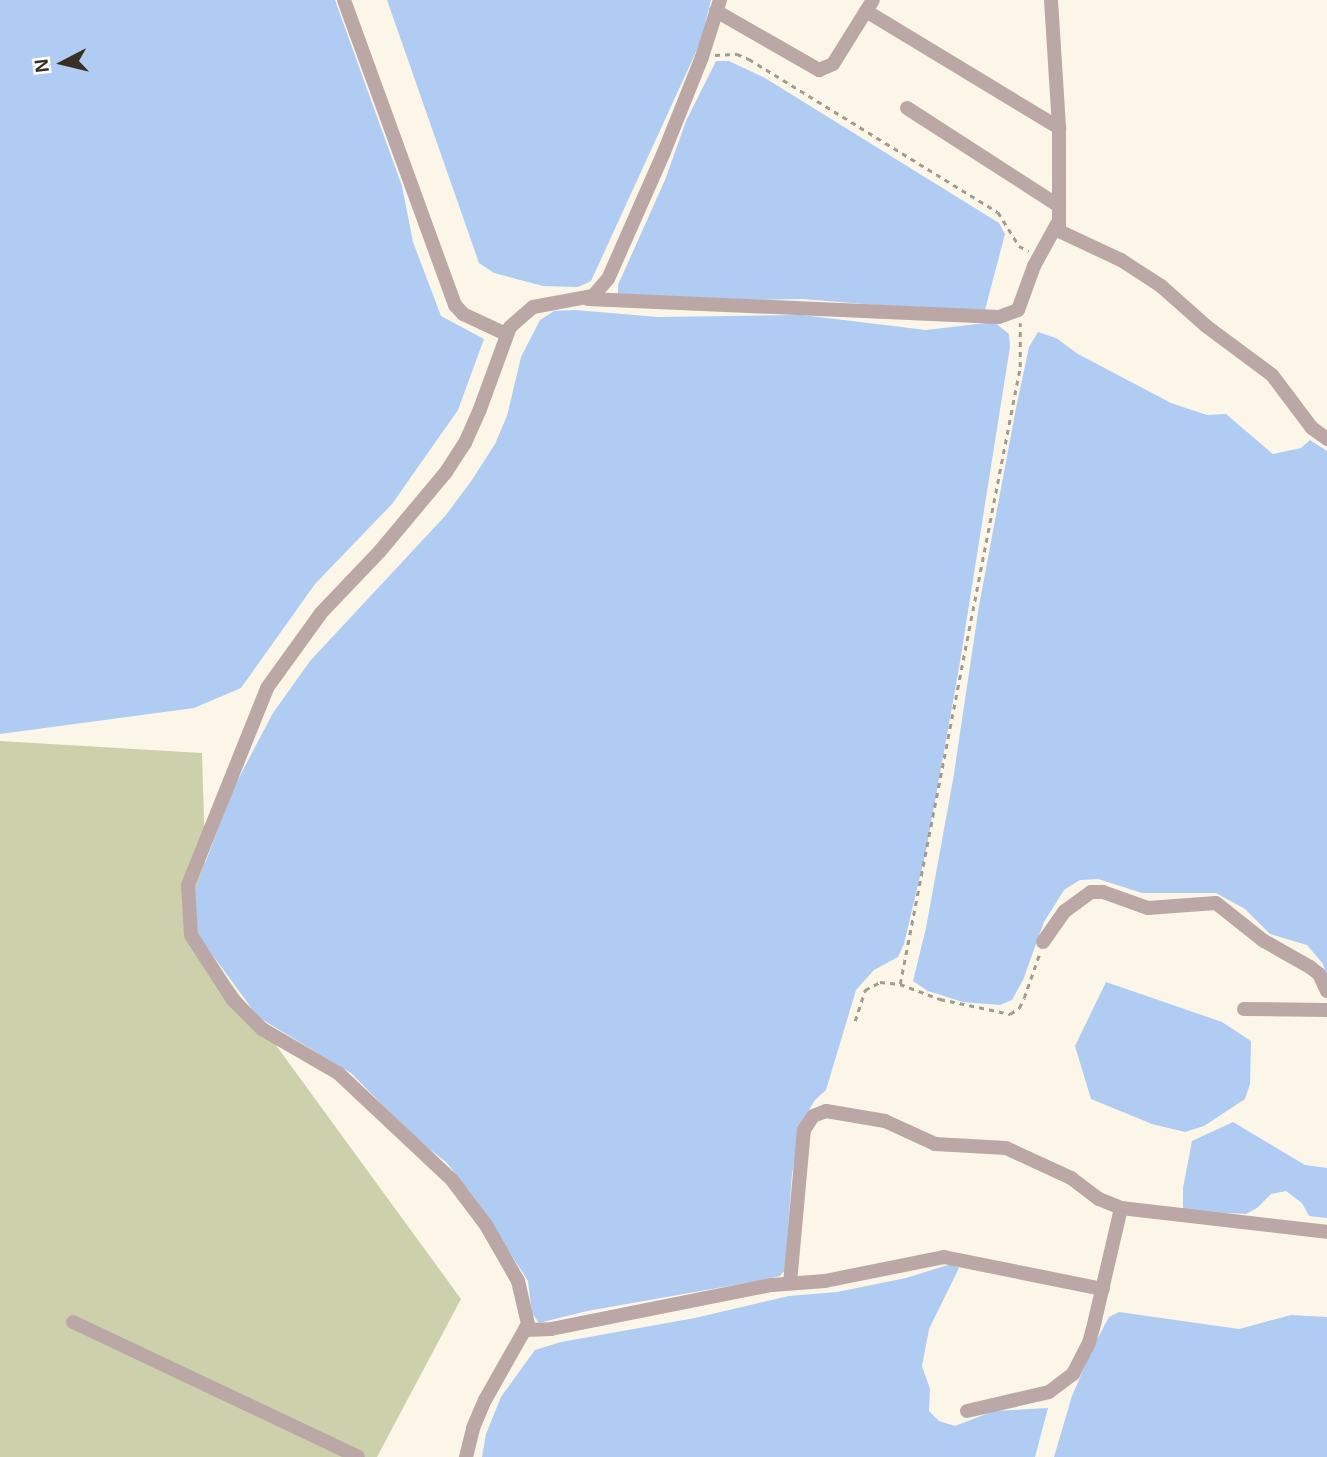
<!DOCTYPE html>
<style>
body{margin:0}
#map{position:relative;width:1327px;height:1457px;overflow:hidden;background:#fcf6e8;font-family:Arial,sans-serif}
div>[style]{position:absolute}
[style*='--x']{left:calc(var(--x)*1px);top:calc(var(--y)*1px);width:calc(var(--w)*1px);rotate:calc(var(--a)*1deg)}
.green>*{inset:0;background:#cdd1ab}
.water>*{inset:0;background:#b0ccf3}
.path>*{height:2.5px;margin-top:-1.25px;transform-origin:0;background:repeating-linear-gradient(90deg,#a29c8e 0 5px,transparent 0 10px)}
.minor>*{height:14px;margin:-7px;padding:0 7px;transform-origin:7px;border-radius:7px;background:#bba8a6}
span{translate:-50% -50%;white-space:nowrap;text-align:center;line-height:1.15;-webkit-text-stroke:7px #fff;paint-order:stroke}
.north{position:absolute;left:28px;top:28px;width:70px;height:70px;-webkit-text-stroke:5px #fff;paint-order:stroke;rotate:263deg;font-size:19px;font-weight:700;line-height:28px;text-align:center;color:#373023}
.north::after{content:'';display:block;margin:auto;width:24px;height:32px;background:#373023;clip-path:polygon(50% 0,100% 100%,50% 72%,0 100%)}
</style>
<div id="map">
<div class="green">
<div style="clip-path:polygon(0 741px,202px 753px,208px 952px,461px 1299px,377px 1457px,0 1457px)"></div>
</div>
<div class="water">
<div style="clip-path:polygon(0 0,335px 0,402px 186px,413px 242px,441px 316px,484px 339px,458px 410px,392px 504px,315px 584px,241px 688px,194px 708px,0 734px)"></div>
<div style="clip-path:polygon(387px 0,711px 0,701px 41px,591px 281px,578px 287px,543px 286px,494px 273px,479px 263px)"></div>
<div style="clip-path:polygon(716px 61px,729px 61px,765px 78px,999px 223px,1005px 234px,985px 310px,913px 308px,802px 299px,636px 302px,618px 294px,618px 285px,665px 180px,686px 121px)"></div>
<div style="clip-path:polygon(575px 310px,658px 317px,802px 315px,926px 330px,994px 322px,1009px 334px,1010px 347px,959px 668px,926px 851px,904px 944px,898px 957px,874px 970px,856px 990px,826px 1090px,815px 1100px,802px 1121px,792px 1174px,785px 1270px,780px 1276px,763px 1280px,587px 1311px,539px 1323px,532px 1313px,528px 1281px,476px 1200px,446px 1162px,415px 1138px,351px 1073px,258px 1017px,200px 938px,192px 898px,233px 789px,273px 713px,310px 661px,446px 515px,472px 480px,495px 444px,507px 416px,521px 357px,540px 320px,554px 311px)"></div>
<div style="clip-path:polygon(1038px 332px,1056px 338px,1078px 354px,1171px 403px,1207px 415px,1226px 414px,1273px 454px,1301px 448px,1310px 440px,1327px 451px,1327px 978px,1323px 964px,1307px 945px,1270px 934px,1245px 909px,1216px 893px,1142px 893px,1098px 879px,1080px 880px,1064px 890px,1044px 922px,1023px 980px,1012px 1000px,1000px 1005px,963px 1002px,928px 991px,913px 981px,926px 928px,953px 780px,979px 606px,1016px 408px,1029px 347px)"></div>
<div style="clip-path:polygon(1106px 982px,1222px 1022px,1251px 1041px,1250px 1084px,1245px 1099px,1204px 1126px,1185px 1132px,1152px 1124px,1091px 1099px,1075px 1046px)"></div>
<div style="clip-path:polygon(1233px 1122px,1305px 1165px,1327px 1168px,1327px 1218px,1309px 1216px,1302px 1203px,1286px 1191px,1271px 1194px,1257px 1208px,1246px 1214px,1183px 1211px,1183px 1188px,1192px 1141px)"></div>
<div style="clip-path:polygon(951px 1264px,959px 1268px,929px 1329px,922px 1366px,930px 1389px,929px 1411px,939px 1421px,955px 1426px,994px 1411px,1048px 1408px,1035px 1457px,482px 1457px,486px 1434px,501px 1397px,535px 1350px,561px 1342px,695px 1318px,789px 1296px,837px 1292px,906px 1278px)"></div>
<div style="clip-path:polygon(1119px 1312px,1239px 1329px,1291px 1315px,1327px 1317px,1327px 1457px,1054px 1457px,1072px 1396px,1093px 1347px,1109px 1317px)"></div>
</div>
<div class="path">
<div style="--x:715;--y:55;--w:22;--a:-3"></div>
<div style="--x:737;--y:54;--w:13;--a:23"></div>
<div style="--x:749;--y:59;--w:292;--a:31.6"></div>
<div style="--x:998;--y:212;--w:40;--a:58"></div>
<div style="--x:1019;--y:246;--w:11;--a:27"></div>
<div style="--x:900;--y:984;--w:629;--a:-78.99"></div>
<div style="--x:1020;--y:367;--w:44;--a:-90"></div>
<div style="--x:855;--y:1021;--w:33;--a:-72"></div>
<div style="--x:865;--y:990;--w:17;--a:-28"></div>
<div style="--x:880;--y:982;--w:20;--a:6"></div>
<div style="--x:900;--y:984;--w:43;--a:20.6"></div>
<div style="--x:940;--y:999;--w:72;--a:12.1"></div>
<div style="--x:1010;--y:1014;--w:11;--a:-34"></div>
<div style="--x:1019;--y:1008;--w:11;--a:-63"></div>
<div style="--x:1024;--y:998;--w:46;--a:-70.8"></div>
</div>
<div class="minor">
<div style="--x:344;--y:0;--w:325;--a:70"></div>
<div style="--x:455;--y:305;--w:12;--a:48"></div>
<div style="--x:463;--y:314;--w:47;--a:24.9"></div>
<div style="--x:1051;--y:0;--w:128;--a:86.4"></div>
<div style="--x:1059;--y:128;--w:103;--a:90"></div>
<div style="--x:1059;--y:231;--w:68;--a:25.1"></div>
<div style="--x:1121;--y:260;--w:48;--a:33"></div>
<div style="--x:1161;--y:286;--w:60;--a:41.6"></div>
<div style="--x:1206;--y:326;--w:82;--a:36.6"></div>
<div style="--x:1272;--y:375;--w:66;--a:53"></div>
<div style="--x:1312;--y:428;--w:19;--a:36"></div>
<div style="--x:716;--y:11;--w:119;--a:29.8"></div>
<div style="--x:819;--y:70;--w:15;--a:-23"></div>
<div style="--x:833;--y:64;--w:75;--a:-58"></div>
<div style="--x:866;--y:11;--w:226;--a:31.2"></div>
<div style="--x:907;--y:108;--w:181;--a:32.8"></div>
<div style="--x:588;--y:299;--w:411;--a:2.5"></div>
<div style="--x:999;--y:317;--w:20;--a:-20"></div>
<div style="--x:1018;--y:310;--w:47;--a:-70"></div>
<div style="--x:1034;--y:266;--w:48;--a:-61.3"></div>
<div style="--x:1043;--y:942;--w:38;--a:-55"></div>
<div style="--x:1065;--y:911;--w:32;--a:-36"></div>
<div style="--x:1091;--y:892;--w:12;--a:0"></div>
<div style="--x:1103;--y:892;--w:48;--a:19.6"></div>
<div style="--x:1148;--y:908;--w:68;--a:-4.2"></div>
<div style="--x:1216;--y:903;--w:61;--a:38.4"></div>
<div style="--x:1264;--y:941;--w:53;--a:29.5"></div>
<div style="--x:1310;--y:967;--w:11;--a:38"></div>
<div style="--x:1319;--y:974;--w:19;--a:65"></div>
<div style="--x:1244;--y:1009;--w:83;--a:0.7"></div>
<div style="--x:790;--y:1283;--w:154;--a:-84.8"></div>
<div style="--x:804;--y:1130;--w:17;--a:-57"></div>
<div style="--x:813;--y:1116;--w:14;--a:-21"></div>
<div style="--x:826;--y:1111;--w:60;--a:9.6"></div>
<div style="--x:885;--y:1121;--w:55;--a:24.7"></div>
<div style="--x:935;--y:1144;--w:71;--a:3.2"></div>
<div style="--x:1006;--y:1148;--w:72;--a:24.8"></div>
<div style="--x:1071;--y:1178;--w:35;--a:37"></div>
<div style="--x:1099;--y:1199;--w:24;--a:22"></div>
<div style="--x:1121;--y:1208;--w:207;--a:6.6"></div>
<div style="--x:73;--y:1322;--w:315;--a:25.3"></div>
<div style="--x:526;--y:1330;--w:25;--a:-2"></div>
<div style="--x:551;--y:1329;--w:225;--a:-11.3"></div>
<div style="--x:772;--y:1285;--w:53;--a:-4.3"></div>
<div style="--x:825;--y:1281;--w:121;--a:-11.4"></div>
<div style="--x:944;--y:1257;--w:162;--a:11.4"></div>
<div style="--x:967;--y:1411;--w:84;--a:-13"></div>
<div style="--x:1049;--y:1392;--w:30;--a:-37"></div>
<div style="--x:1073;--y:1374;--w:35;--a:-63"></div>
<div style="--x:1089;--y:1343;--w:24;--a:-75"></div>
<div style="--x:1095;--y:1320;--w:115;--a:-76.9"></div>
<div style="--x:466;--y:1457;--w:30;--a:-76"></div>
<div style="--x:473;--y:1428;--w:30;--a:-67"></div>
<div style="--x:485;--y:1400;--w:87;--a:-60.5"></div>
<div style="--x:528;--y:1324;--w:44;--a:-103.1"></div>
<div style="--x:518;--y:1281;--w:64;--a:-119.7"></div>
<div style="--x:486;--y:1225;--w:56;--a:-127.1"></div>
<div style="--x:452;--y:1180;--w:156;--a:-136.8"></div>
<div style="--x:338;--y:1073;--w:88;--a:-149.9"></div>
<div style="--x:262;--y:1029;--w:41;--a:-135"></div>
<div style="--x:233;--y:1000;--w:77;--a:-122.9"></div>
<div style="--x:191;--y:935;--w:50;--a:-93.4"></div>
<div style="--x:188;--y:885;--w:212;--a:-68.1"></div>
<div style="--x:267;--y:688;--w:92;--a:-54.2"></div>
<div style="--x:321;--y:613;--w:86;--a:-46.4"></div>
<div style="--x:380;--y:551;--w:103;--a:-50.1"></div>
<div style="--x:446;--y:472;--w:35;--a:-57"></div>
<div style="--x:465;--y:443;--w:37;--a:-66"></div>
<div style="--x:480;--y:409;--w:87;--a:-69.9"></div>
<div style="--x:510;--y:327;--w:30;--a:-41"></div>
<div style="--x:533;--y:307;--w:61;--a:-10.4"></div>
<div style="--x:593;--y:296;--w:23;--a:-49"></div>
<div style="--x:608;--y:279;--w:139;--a:-66.2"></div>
<div style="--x:664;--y:152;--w:102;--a:-68.2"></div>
<div style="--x:702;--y:57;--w:60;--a:-72.5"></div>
</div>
<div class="north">N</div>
</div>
